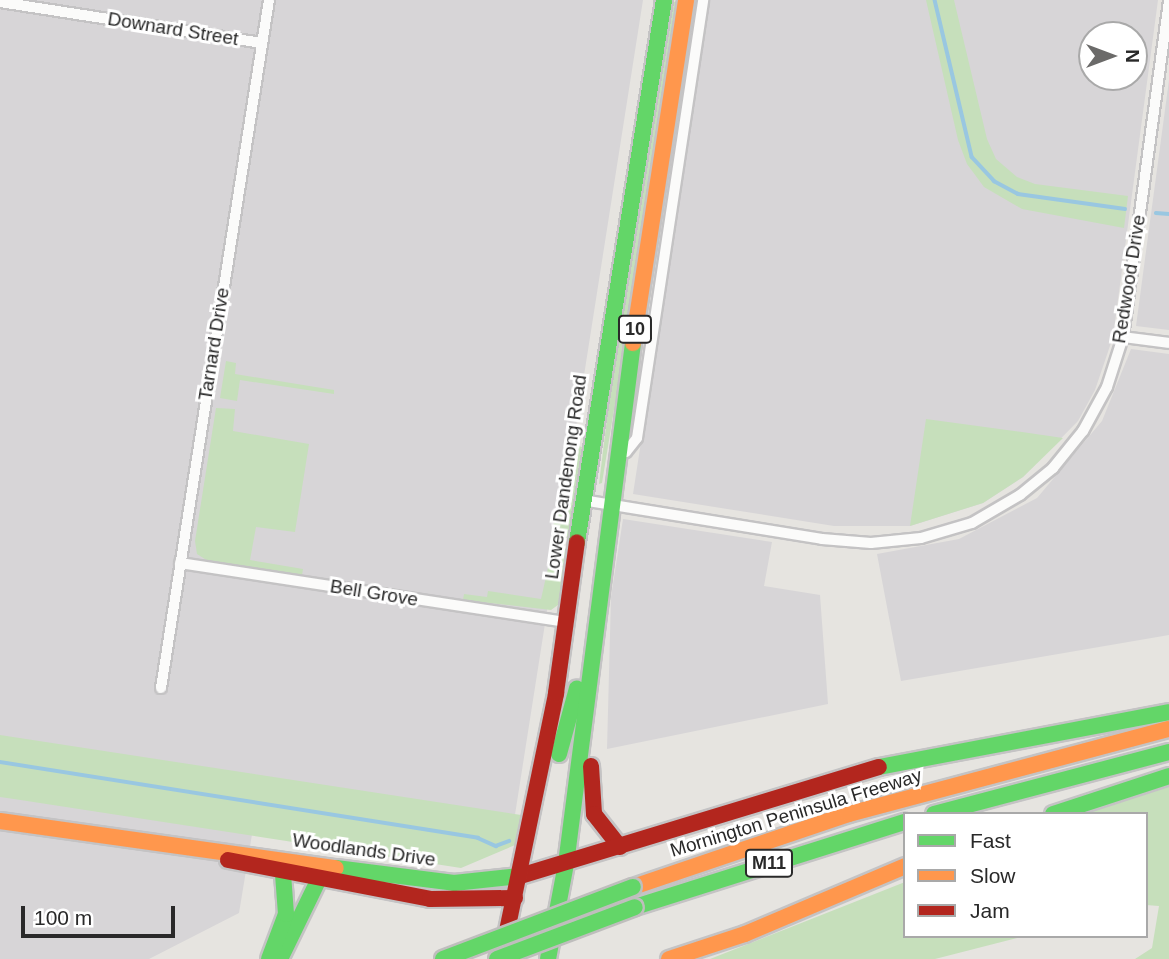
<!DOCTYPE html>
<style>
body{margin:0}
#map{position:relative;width:1169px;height:959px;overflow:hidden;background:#e6e4e0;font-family:Arial,sans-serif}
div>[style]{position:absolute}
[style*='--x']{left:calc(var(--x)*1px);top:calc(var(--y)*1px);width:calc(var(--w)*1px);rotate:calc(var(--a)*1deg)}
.industrial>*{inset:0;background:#d7d5d7}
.green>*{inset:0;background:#c6dfbb}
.stream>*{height:3.5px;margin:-1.75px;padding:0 1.75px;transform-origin:1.75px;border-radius:1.75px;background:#99c7e1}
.roads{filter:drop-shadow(2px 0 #c4c3c4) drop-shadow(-2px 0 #c4c3c4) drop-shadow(0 2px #c4c3c4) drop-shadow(0 -2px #c4c3c4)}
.street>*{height:10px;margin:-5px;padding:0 5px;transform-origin:5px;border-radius:5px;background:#fbfbfa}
.fast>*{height:16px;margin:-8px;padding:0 8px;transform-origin:8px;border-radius:8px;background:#63d668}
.slow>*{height:16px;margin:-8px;padding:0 8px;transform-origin:8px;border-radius:8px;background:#ff974d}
.jam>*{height:16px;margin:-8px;padding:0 8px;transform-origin:8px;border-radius:8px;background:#b3261e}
.bridges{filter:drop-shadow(2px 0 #bfbebd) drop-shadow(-2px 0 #bfbebd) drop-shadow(0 2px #bfbebd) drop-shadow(0 -2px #bfbebd)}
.fast-bridge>*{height:16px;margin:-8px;padding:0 8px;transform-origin:8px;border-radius:8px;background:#63d668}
span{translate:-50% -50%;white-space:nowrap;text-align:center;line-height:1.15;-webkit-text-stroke:6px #fff;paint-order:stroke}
.shield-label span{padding:2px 5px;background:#fff;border:2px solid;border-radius:5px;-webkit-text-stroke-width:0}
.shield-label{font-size:18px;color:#292929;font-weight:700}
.street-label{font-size:19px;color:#292929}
.legend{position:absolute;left:903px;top:812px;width:245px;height:126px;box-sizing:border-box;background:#fff;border:2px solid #a9a9a9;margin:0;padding:9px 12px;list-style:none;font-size:21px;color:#292929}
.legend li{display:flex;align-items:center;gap:14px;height:35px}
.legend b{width:35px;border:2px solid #a9a9a9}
.north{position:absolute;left:1078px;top:21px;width:70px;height:70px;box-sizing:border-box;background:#fff;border:2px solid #a9a9a9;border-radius:50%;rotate:90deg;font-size:19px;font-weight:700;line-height:28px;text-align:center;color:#292929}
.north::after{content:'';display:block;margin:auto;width:24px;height:32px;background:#6b6a69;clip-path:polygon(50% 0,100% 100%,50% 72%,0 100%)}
.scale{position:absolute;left:21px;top:906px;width:154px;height:32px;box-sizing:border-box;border:4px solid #292929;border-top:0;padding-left:9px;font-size:21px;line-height:24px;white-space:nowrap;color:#292929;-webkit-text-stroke:5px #fff;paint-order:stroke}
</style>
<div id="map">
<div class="industrial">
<div style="clip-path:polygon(0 0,643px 0,514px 821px,261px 780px,239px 913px,149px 959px,0 959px)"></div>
<div style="clip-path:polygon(evenodd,709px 0,1158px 0,1113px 337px,1095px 390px,1078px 421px,1023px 477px,983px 503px,910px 526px,834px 526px,633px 494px,709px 0,1092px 35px,1134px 35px,1134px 77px,1092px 77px,1092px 35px)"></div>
<div style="clip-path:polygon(1169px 80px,1169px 330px,1136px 326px)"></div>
<div style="clip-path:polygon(1131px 349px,1169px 354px,1169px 635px,901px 681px,877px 554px,959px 539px,1037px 498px,1102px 421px)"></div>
<div style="clip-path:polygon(623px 519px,772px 542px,764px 586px,820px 595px,828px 704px,607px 749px,611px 597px)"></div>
</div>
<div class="green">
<div style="clip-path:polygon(681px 0,602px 483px,599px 484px,622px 295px,674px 2px)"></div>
<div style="clip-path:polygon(926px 0,954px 0,987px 139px,996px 159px,1017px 177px,1035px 184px,1128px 196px,1124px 228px,1022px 209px,984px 187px,967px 164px,958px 140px)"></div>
<div style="clip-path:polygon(226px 361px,236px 363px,235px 374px,334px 390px,334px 394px,240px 380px,237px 401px,220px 398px)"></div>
<div style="clip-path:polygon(216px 408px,235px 409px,233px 431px,309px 444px,295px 532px,256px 527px,250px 560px,303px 569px,302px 575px,208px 561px,197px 554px,195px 541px)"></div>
<div style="clip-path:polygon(926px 419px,1022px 432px,1063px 438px,1023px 477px,983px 503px,910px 526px)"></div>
<div style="clip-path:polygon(567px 443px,582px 447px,568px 538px,563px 538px,552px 533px)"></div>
<div style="clip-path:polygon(553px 546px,567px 549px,558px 605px,551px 610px,463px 600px,464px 594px,487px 597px,488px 591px,541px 599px)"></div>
<div style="clip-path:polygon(0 735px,521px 815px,515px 845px,461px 868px,14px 799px,0 797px)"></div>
<div style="clip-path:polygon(1169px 785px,1169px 959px,1135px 959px,1152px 948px,1159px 906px,1146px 905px,1146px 814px,1079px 814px)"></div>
<div style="clip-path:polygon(905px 882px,905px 936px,1025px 936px,935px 959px,710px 959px)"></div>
</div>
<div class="stream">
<div style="--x:935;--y:0;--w:161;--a:76.7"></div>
<div style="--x:972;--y:157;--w:33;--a:47"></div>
<div style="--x:994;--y:181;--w:27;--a:28"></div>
<div style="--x:1018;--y:194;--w:108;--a:8"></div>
<div style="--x:1156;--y:213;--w:13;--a:4"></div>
<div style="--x:0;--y:762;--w:484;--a:9"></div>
<div style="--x:478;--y:838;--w:20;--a:24"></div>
<div style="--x:496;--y:846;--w:14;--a:-21"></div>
</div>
<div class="roads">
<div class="street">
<div style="--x:0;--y:2;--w:265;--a:8.9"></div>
<div style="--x:1123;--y:337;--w:46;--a:7.4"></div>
<div style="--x:616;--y:453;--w:10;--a:-6"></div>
<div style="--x:626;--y:452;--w:18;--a:-52"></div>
<div style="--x:637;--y:438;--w:443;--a:-81.4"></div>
<div style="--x:582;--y:500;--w:243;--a:9.2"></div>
<div style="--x:822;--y:539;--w:49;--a:4.7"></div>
<div style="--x:871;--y:543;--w:50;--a:-5.7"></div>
<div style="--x:921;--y:538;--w:53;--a:-16.4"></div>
<div style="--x:972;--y:523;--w:56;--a:-30.3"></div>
<div style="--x:1020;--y:495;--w:43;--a:-39.3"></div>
<div style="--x:1053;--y:468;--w:48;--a:-51"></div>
<div style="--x:1083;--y:431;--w:50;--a:-61.4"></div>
<div style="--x:1107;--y:387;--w:52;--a:-72.3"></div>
<div style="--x:1123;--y:337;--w:340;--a:-82.2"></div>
<div style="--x:180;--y:563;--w:391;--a:8.7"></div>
<div style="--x:161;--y:688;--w:696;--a:-81.08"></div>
</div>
<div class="fast">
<div style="--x:577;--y:542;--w:549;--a:-80.88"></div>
<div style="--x:559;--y:754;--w:68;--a:-74.7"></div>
<div style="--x:879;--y:767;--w:295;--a:-10.7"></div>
<div style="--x:934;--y:814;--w:243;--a:-14.8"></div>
<div style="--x:1053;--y:814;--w:122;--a:-18.1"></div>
<div style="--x:318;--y:881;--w:22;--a:-36"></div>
<div style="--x:336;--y:868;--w:119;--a:7.2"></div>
<div style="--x:454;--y:883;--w:66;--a:-6.1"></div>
<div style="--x:635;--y:907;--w:283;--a:-17.5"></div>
<div style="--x:282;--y:955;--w:82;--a:-64.1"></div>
<div style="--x:269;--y:959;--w:48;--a:-69.3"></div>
<div style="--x:286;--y:914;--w:40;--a:-94.3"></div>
<div style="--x:548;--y:959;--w:97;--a:-79.3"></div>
<div style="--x:566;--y:864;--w:525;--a:-82.67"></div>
</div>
<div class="slow">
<div style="--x:633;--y:343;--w:347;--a:-81.2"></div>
<div style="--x:0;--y:821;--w:339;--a:8"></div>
<div style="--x:633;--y:887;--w:228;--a:-18.7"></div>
<div style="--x:849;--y:814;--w:331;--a:-14.9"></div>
<div style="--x:669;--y:959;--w:80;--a:-18.2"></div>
<div style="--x:745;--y:934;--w:174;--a:-23"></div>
</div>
<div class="jam">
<div style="--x:591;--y:766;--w:48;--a:86.4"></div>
<div style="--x:594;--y:814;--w:42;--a:51.8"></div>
<div style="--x:228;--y:860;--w:206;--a:10.9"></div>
<div style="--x:430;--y:899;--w:85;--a:-0.7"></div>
<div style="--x:520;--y:876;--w:375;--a:-16.9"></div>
<div style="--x:503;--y:950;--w:262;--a:-78.3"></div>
<div style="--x:556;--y:693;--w:152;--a:-82.1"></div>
</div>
</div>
<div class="bridges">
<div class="fast-bridge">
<div style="--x:443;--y:959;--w:203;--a:-20.8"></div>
<div style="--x:497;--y:959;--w:147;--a:-20.6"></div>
</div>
</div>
<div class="shield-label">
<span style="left:635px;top:329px">10</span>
<span style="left:769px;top:863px">M11</span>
</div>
<div class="street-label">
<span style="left:173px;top:29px;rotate:9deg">Downard Street</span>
<span style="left:1129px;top:279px;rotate:-81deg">Redwood Drive</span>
<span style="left:214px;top:344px;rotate:-81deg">Tarnard Drive</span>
<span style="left:566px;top:477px;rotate:-82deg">Lower Dandenong Road</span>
<span style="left:374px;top:593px;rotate:9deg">Bell Grove</span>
<span style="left:796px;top:813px;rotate:-17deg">Mornington Peninsula Freeway</span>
<span style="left:364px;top:850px;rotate:8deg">Woodlands Drive</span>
</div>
<ul class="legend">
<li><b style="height:9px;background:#63d668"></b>Fast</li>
<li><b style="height:9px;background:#ff974d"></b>Slow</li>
<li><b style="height:9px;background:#b3261e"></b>Jam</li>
</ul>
<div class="north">N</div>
<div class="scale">100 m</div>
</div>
